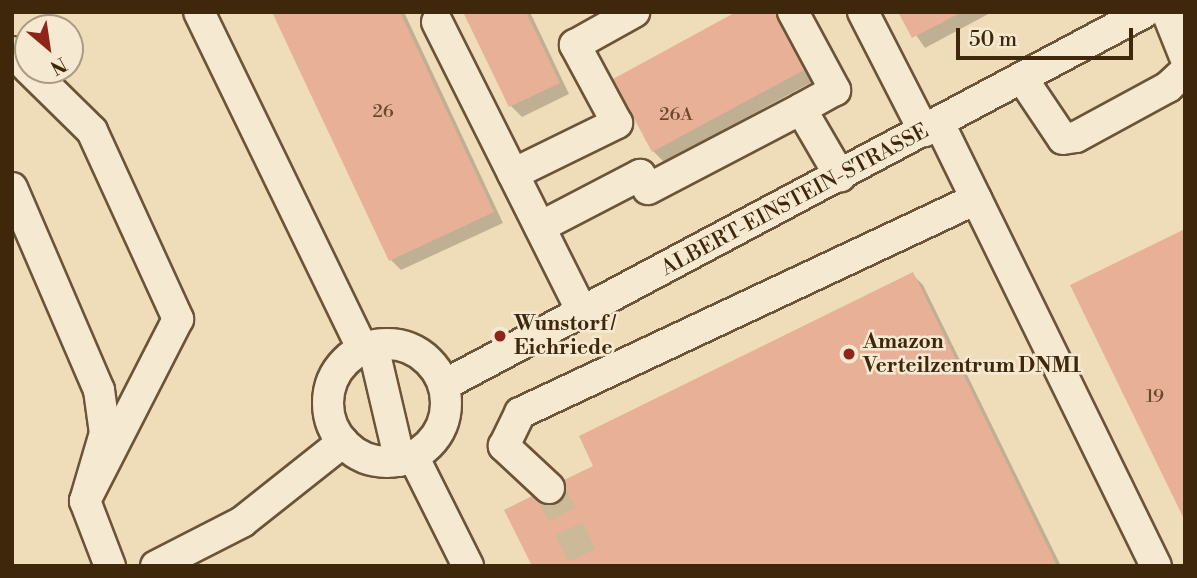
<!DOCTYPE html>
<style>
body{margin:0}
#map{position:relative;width:1197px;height:578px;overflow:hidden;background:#efddba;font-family:"Libre Bodoni",serif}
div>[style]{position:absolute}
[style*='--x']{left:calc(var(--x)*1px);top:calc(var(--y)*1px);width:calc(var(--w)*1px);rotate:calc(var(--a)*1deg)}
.shadow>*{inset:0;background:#0003}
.building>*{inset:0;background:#e8b096}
.minor-tunnel>*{height:30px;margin-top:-15px;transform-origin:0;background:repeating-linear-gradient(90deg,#ccb997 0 30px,transparent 0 45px)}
.roads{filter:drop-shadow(2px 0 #6b5437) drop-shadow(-2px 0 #6b5437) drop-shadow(0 2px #6b5437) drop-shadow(0 -2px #6b5437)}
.minor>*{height:30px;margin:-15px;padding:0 15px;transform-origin:15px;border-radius:15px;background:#f5e9d2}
.minor>.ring{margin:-15px;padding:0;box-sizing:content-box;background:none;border:30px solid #f5e9d2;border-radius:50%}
.dots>*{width:19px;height:19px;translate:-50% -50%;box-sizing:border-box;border:4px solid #f5e9d2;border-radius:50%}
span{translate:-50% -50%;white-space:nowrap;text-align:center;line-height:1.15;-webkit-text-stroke:5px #f5e9d2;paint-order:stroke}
.number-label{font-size:18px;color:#69492e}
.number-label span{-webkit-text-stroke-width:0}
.street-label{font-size:21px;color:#3f270b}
.poi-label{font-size:21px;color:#3f270b;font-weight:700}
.left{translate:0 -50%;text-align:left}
.frame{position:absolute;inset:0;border:14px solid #3f270b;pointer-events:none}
.north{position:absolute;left:14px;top:14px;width:70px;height:70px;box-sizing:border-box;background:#f5e9d2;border:2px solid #ac9b82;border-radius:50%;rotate:151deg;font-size:19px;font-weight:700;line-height:28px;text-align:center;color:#3f270b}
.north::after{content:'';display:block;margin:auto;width:24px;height:32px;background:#8f2418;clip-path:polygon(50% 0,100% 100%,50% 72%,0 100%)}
.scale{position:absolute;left:956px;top:28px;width:177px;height:32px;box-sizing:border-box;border:4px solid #3f270b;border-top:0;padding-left:9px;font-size:21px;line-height:24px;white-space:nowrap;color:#3f270b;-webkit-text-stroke:5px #f5e9d2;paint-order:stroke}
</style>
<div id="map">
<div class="shadow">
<div style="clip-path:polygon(274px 12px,404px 12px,503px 223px,401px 270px,391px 260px)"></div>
<div style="clip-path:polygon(465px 12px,530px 12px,569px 94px,522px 117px,511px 106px)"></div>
<div style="clip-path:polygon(740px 12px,782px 12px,814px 81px,664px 162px,653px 151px)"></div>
<div style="clip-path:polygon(900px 12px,992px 12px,925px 48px)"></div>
<div style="clip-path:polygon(912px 274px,923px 285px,1061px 566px,533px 566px,545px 507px,563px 502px,596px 467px)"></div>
</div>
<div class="building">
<div style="clip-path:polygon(272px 12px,400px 12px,494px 212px,389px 261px)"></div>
<div style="clip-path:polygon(463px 12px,526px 12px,560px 83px,509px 107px)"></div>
<div style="clip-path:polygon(736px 12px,776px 12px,804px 70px,652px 152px,613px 79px)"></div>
<div style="clip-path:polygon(898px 12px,962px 12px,912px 38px)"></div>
<div style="clip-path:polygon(1185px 229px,1185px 521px,1070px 285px)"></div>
<div style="clip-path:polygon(913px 272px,1057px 566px,532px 566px,504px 510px,532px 496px,546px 505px,561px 500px,564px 480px,593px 466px,579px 436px)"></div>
</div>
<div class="minor-tunnel">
<div style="--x:549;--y:488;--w:87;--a:64"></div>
</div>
<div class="roads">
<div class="minor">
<div style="--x:199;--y:12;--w:375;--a:64.1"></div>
<div style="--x:793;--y:12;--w:89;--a:61.7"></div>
<div style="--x:835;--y:90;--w:39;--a:151"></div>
<div style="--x:801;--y:109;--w:78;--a:59.8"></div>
<div style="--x:863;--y:12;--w:134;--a:62.9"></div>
<div style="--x:1167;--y:12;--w:48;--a:68.2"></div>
<div style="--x:437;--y:22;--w:326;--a:63.4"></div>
<div style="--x:12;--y:52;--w:23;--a:45"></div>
<div style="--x:30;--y:70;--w:87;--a:44.5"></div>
<div style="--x:92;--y:131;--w:207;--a:65.4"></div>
<div style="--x:178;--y:319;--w:204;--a:117.1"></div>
<div style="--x:1022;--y:78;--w:73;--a:56.1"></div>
<div style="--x:1063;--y:139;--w:13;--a:-9"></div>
<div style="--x:1076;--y:137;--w:105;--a:-28.5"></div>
<div style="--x:1168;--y:87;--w:23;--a:-43"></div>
<div style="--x:939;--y:123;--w:493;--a:63.9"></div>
<div style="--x:513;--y:174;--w:116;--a:-26.1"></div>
<div style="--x:617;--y:123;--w:89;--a:-118.3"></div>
<div style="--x:575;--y:45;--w:68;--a:-29.2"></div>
<div style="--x:12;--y:188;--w:220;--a:66.7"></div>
<div style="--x:99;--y:390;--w:43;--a:82.1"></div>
<div style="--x:105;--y:433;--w:71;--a:106.4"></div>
<div style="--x:85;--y:501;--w:70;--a:69"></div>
<div style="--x:540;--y:227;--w:113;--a:-27.5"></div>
<div style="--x:640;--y:175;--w:16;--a:60"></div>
<div style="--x:648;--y:189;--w:173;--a:-27.6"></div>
<div class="ring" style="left:328px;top:344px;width:88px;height:88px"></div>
<div style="--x:373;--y:346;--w:118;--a:76.8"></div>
<div style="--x:444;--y:385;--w:794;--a:-28.02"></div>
<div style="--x:413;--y:456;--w:123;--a:63.4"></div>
<div style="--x:549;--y:488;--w:62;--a:-137"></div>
<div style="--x:504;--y:446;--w:37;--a:-64"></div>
<div style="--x:520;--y:413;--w:504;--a:-25.14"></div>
<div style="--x:156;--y:566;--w:97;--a:-27.1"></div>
<div style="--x:242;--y:522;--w:129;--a:-38.4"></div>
</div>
</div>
<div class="dots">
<div style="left:500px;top:336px;background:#8f2418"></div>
<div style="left:849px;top:354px;background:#8f2418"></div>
</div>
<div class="number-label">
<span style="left:383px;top:112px">26</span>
<span style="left:676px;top:115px">26A</span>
<span style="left:1155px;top:397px">19</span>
</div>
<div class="street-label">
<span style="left:795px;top:200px;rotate:-28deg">ALBERT-EINSTEIN-STRASSE</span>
</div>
<div class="poi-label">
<span class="left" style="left:514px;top:336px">Wunstorf /<br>Eichriede</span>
<span class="left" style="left:863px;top:354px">Amazon<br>Verteilzentrum DNM1</span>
</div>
<div class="frame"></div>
<div class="north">N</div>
<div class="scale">50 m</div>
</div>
